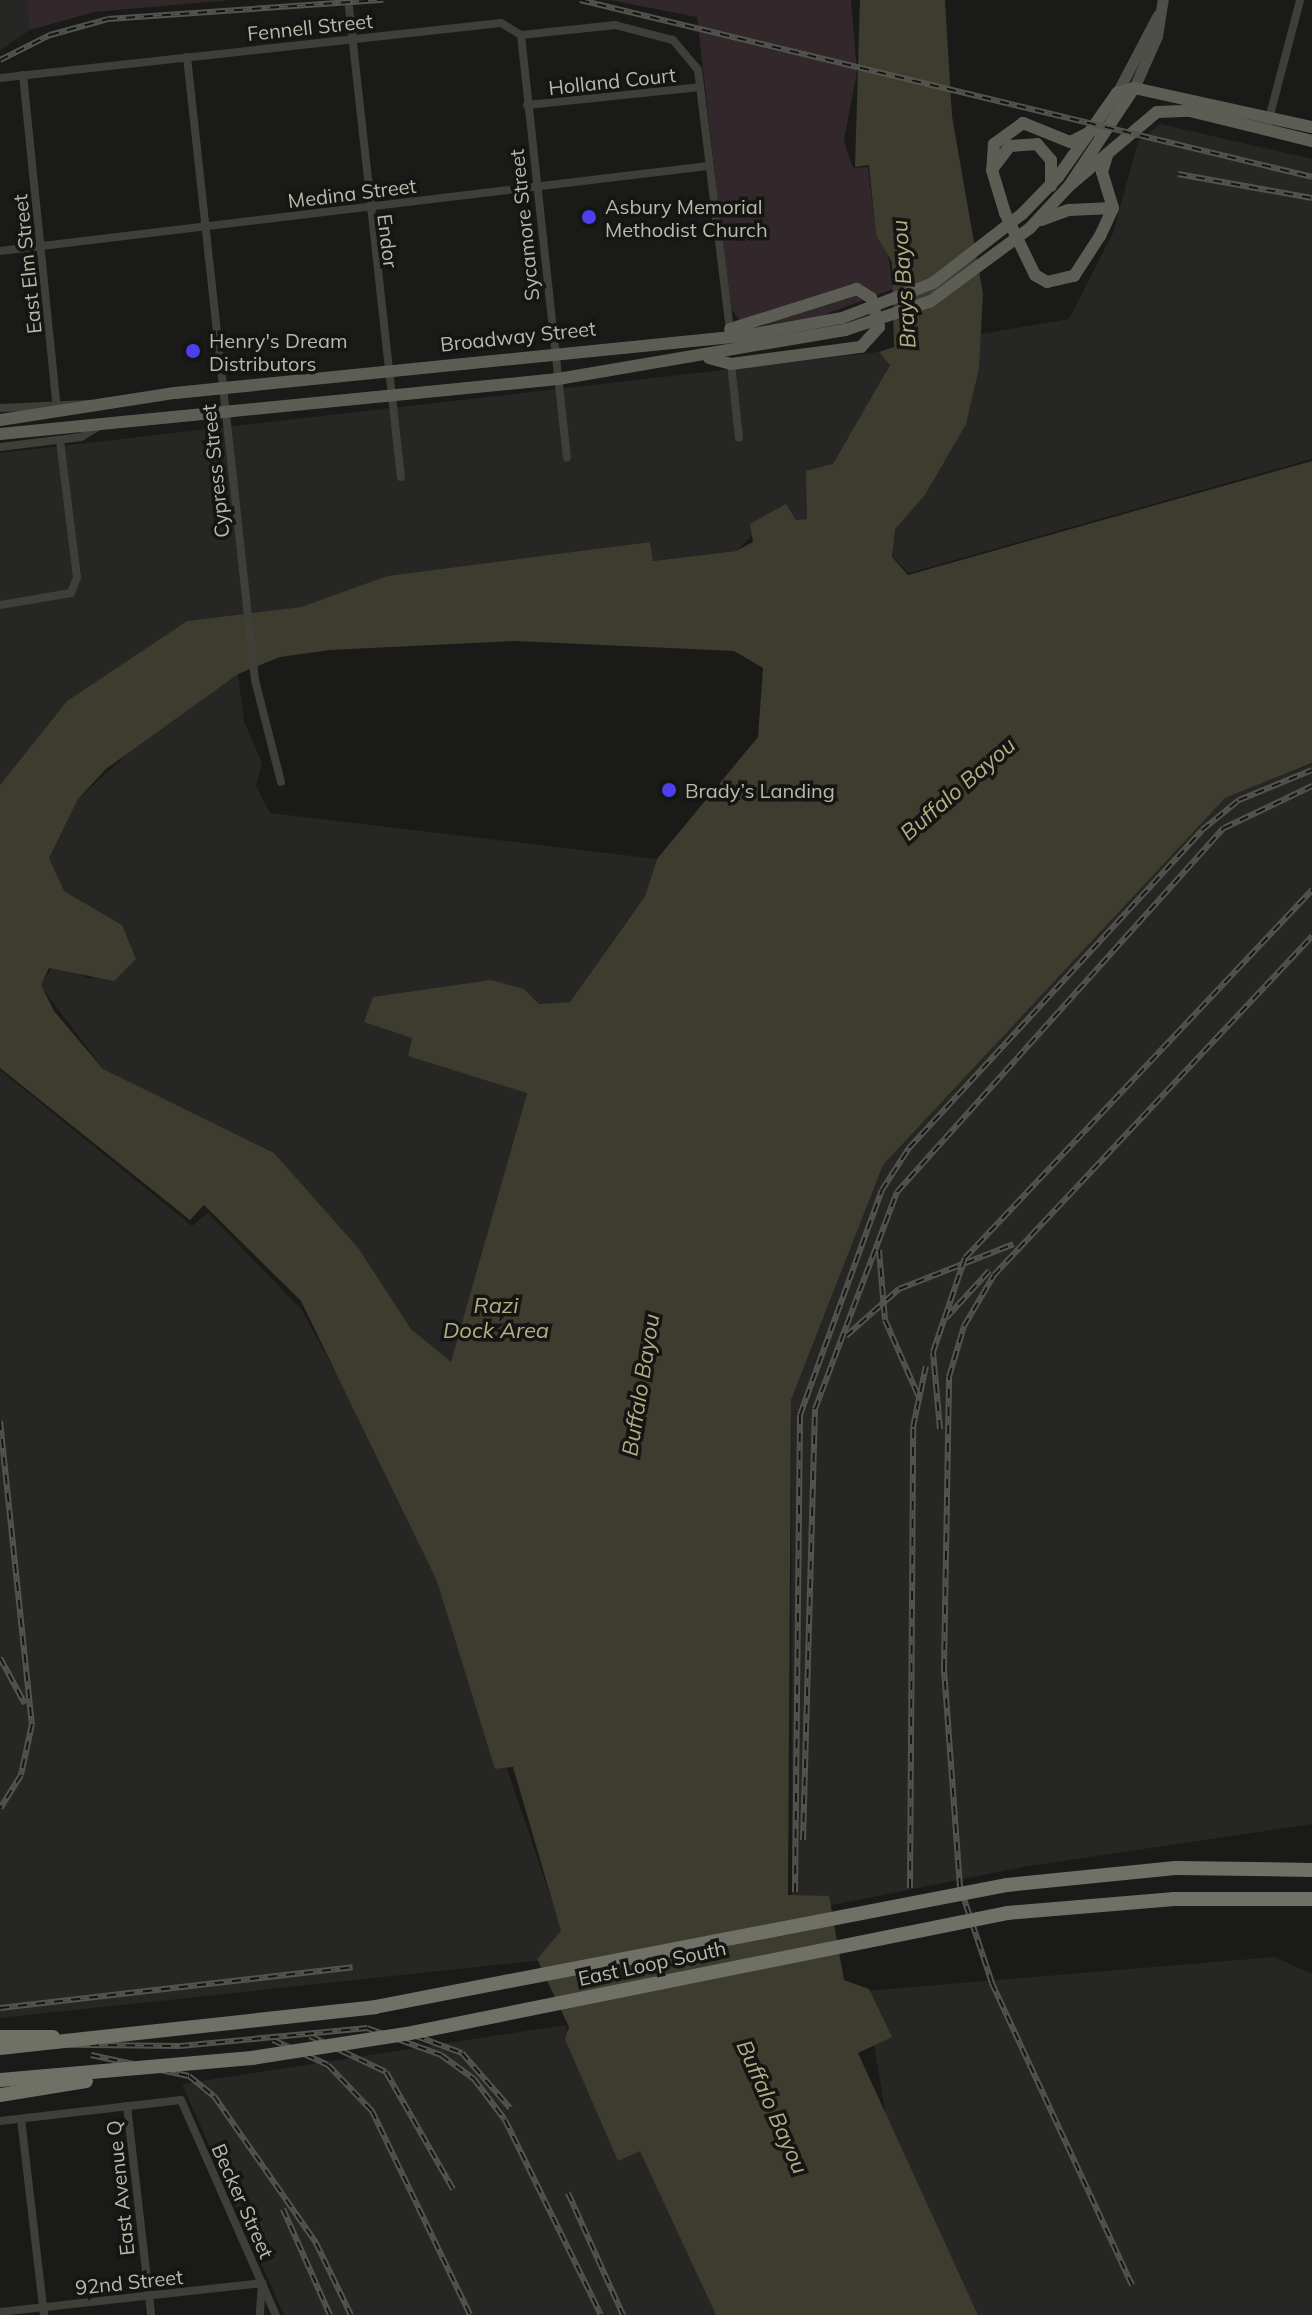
<!DOCTYPE html>
<meta charset="utf-8">
<style>
body{margin:0}
#map{position:relative;width:1312px;height:2315px;overflow:hidden;background:#1a1a18;font-family:Mulish,sans-serif}
div>[style]{position:absolute}
[style*='--x']{left:calc(var(--x)*1px);top:calc(var(--y)*1px);width:calc(var(--w)*1px);rotate:calc(var(--a)*1deg)}
.built>*{inset:0;background:#262724}
.green>*{inset:0;background:#32282c}
.water>*{inset:0;background:#3e3c2f}
.minor>*{height:8px;margin:-4px;padding:0 4px;transform-origin:4px;border-radius:4px;background:#3e3f39}
.secondary>*{height:11px;margin:-5.5px;padding:0 5.5px;transform-origin:5.5px;border-radius:5.5px;background:#4e4f48}
.primary>*{height:12px;margin:-6px;padding:0 6px;transform-origin:6px;border-radius:6px;background:#5c5e56}
.motorway>*{height:14px;margin:-7px;padding:0 7px;transform-origin:7px;border-radius:7px;background:#6f7066}
.rail>*{height:6px;margin-top:-3px;transform-origin:0;background:repeating-linear-gradient(90deg,#151513 0 9px,#53544d 0 18px);box-sizing:border-box;border-block:2px solid #53544d}
.primary-bridge>*{height:12px;margin:-6px;padding:0 6px;transform-origin:6px;border-radius:6px;background:#5c5e56}
.motorway-bridge>*{height:14px;margin:-7px;padding:0 7px;transform-origin:7px;border-radius:7px;background:#6f7066}
.dots>*{width:22px;height:22px;translate:-50% -50%;box-sizing:border-box;border:4px solid #151513;border-radius:50%}
span{translate:-50% -50%;white-space:nowrap;text-align:center;line-height:1.15;-webkit-text-stroke:7px #151513;paint-order:stroke}
.street-label{font-size:20px;color:#b8baab}
.poi-label{font-size:20px;color:#b8baab}
.left{translate:0 -50%;text-align:left}
.water-label{font-size:22px;color:#b3ae84;font-style:italic}
</style>
<div id="map">
<div class="built">
<div style="clip-path:polygon(0 0,33px 0,30px 30px,0 50px)"></div>
<div style="clip-path:polygon(1160px 124px,1312px 159px,1312px 459px,909px 573px,893px 557px,891px 526px,975px 335px,1069px 319px,1113px 233px,1138px 142px)"></div>
<div style="clip-path:polygon(879px 352px,890px 364px,807px 519px,796px 520px,786px 504px,736px 551px,653px 561px,649px 542px,387px 576px,301px 607px,187px 621px,67px 701px,0 785px,0 453px)"></div>
<div style="clip-path:polygon(238px 674px,244px 721px,262px 763px,256px 786px,270px 813px,657px 859px,645px 895px,570px 1002px,539px 1004px,524px 989px,412px 1038px,408px 1056px,527px 1092px,451px 1363px,411px 1329px,359px 1249px,169px 1104px,103px 1069px,40px 985px,55px 964px,91px 979px,122px 925px,64px 891px,48px 858px,78px 799px,148px 735px)"></div>
<div style="clip-path:polygon(1312px 764px,1312px 1824px,1023px 1867px,792px 1913px,791px 1400px,883px 1165px,1225px 797px)"></div>
<div style="clip-path:polygon(0 1070px,192px 1226px,208px 1213px,302px 1310px,437px 1562px,571px 1957px,0 2018px)"></div>
<div style="clip-path:polygon(1275px 1957px,1312px 1974px,1312px 2315px,978px 2315px,886px 2117px,865px 1991px)"></div>
<div style="clip-path:polygon(565px 2025px,620px 2156px,646px 2146px,725px 2315px,284px 2315px,182px 2084px)"></div>
</div>
<div class="green">
<div style="clip-path:polygon(27px 0,230px 0,94px 12px,30px 30px)"></div>
<div style="clip-path:polygon(610px 0,851px 0,857px 71px,844px 141px,853px 168px,868px 167px,876px 235px,888px 255px,893px 289px,821px 316px,758px 326px,740px 321px,730px 307px,697px 17px)"></div>
</div>
<div class="water">
<div style="clip-path:polygon(evenodd,860px 0,945px 0,952px 116px,983px 294px,979px 368px,966px 424px,925px 495px,895px 529px,892px 557px,908px 575px,1312px 461px,1312px 763px,1225px 798px,883px 1165px,791px 1400px,788px 1895px,829px 1896px,844px 1980px,869px 1989px,892px 2037px,858px 2053px,978px 2315px,716px 2315px,640px 2151px,618px 2161px,565px 2039px,569px 2027px,537px 1959px,561px 1931px,513px 1767px,495px 1769px,437px 1581px,301px 1301px,204px 1205px,190px 1220px,0 1068px,0 785px,67px 701px,187px 621px,301px 607px,387px 576px,650px 542px,653px 561px,736px 551px,753px 542px,750px 524px,786px 504px,796px 520px,807px 519px,806px 471px,833px 464px,890px 365px,879px 352px,894px 347px,892px 262px,876px 235px,869px 165px,855px 167px,860px 0,515px 641px,734px 651px,763px 668px,758px 737px,657px 859px,645px 896px,570px 1002px,539px 1004px,524px 989px,491px 980px,373px 997px,364px 1022px,412px 1038px,408px 1056px,527px 1093px,451px 1362px,411px 1329px,359px 1249px,274px 1153px,103px 1069px,54px 1011px,41px 985px,49px 968px,114px 981px,136px 959px,122px 925px,64px 891px,49px 858px,78px 799px,106px 769px,238px 674px,280px 657px,330px 650px,515px 641px)"></div>
</div>
<div class="minor">
<div style="--x:349;--y:7;--w:473;--a:83.7"></div>
<div style="--x:521;--y:35;--w:425;--a:83.8"></div>
<div style="--x:187;--y:57;--w:627;--a:83.77"></div>
<div style="--x:255;--y:680;--w:105;--a:75.7"></div>
<div style="--x:23;--y:75;--w:329;--a:84.2"></div>
<div style="--x:0;--y:78;--w:504;--a:-6.26"></div>
<div style="--x:501;--y:23;--w:23;--a:31"></div>
<div style="--x:521;--y:35;--w:95;--a:-6.1"></div>
<div style="--x:615;--y:25;--w:60;--a:14.5"></div>
<div style="--x:673;--y:40;--w:39;--a:50"></div>
<div style="--x:698;--y:70;--w:261;--a:83"></div>
<div style="--x:527;--y:105;--w:174;--a:-5.9"></div>
<div style="--x:1266;--y:130;--w:134;--a:-75.3"></div>
<div style="--x:0;--y:251;--w:713;--a:-6.85"></div>
<div style="--x:731;--y:364;--w:74;--a:83.8"></div>
<div style="--x:0;--y:408;--w:88;--a:-2.6"></div>
<div style="--x:0;--y:447;--w:82;--a:-7"></div>
<div style="--x:81;--y:437;--w:21;--a:-31"></div>
<div style="--x:0;--y:605;--w:72;--a:-9.6"></div>
<div style="--x:71;--y:593;--w:17;--a:-69"></div>
<div style="--x:77;--y:577;--w:138;--a:-97.1"></div>
<div style="--x:127;--y:2106;--w:210;--a:83.4"></div>
<div style="--x:21;--y:2119;--w:197;--a:83.3"></div>
<div style="--x:0;--y:2121;--w:182;--a:-6.6"></div>
<div style="--x:181;--y:2100;--w:235;--a:66.2"></div>
<div style="--x:0;--y:2312;--w:264;--a:-6.3"></div>
<div style="--x:262;--y:2283;--w:32;--a:94"></div>
</div>
<div class="secondary">
<div style="--x:1134;--y:88;--w:57;--a:-66.1"></div>
<div style="--x:1157;--y:36;--w:36;--a:-81"></div>
<div style="--x:1117;--y:93;--w:88;--a:-62.3"></div>
</div>
<div class="primary">
<div style="--x:1096;--y:129;--w:29;--a:153"></div>
<div style="--x:1070;--y:142;--w:51;--a:-158"></div>
<div style="--x:1023;--y:123;--w:36;--a:144"></div>
<div style="--x:994;--y:144;--w:26;--a:94"></div>
<div style="--x:992;--y:170;--w:45;--a:73.2"></div>
<div style="--x:1005;--y:213;--w:69;--a:64.2"></div>
<div style="--x:1035;--y:275;--w:14;--a:30"></div>
<div style="--x:1047;--y:282;--w:28;--a:-13"></div>
<div style="--x:1074;--y:276;--w:48;--a:-57"></div>
<div style="--x:1100;--y:236;--w:31;--a:-65"></div>
<div style="--x:1113;--y:208;--w:38;--a:-107"></div>
<div style="--x:1102;--y:172;--w:17;--a:-73"></div>
<div style="--x:994;--y:167;--w:26;--a:-53"></div>
<div style="--x:1010;--y:146;--w:27;--a:-4"></div>
<div style="--x:1037;--y:144;--w:21;--a:49"></div>
<div style="--x:1051;--y:160;--w:26;--a:90"></div>
<div style="--x:1069;--y:186;--w:115;--a:-40.1"></div>
<div style="--x:1157;--y:112;--w:33;--a:-2"></div>
<div style="--x:1190;--y:111;--w:126;--a:13.8"></div>
<div style="--x:1022;--y:214;--w:52;--a:-45.8"></div>
<div style="--x:1058;--y:177;--w:103;--a:-54.9"></div>
<div style="--x:1117;--y:93;--w:18;--a:-16"></div>
<div style="--x:1134;--y:88;--w:182;--a:12.4"></div>
<div style="--x:1041;--y:220;--w:30;--a:-20"></div>
<div style="--x:1069;--y:210;--w:44;--a:-2.6"></div>
<div style="--x:1030;--y:228;--w:57;--a:-47.1"></div>
<div style="--x:1069;--y:186;--w:118;--a:-56.4"></div>
<div style="--x:709;--y:358;--w:23;--a:15"></div>
<div style="--x:731;--y:364;--w:131;--a:-7.5"></div>
<div style="--x:861;--y:347;--w:27;--a:-48"></div>
<div style="--x:879;--y:327;--w:30;--a:-105"></div>
<div style="--x:871;--y:298;--w:17;--a:-147"></div>
<div style="--x:857;--y:289;--w:133;--a:162.5"></div>
<div style="--x:0;--y:420;--w:177;--a:-8.8"></div>
<div style="--x:175;--y:393;--w:570;--a:-5.74"></div>
<div style="--x:742;--y:336;--w:102;--a:-10.2"></div>
<div style="--x:0;--y:434;--w:561;--a:-5.63"></div>
<div style="--x:558;--y:379;--w:291;--a:-9.7"></div>
</div>
<div class="motorway">
<div style="--x:0;--y:2037;--w:53;--a:0"></div>
</div>
<div class="rail">
<div style="--x:580;--y:0;--w:753;--a:13.59"></div>
<div style="--x:0;--y:60;--w:56;--a:-26.6"></div>
<div style="--x:50;--y:35;--w:60;--a:-15.4"></div>
<div style="--x:108;--y:19;--w:276;--a:-4"></div>
<div style="--x:1178;--y:174;--w:136;--a:10.2"></div>
<div style="--x:879;--y:1250;--w:70;--a:85.1"></div>
<div style="--x:885;--y:1320;--w:84;--a:66.2"></div>
<div style="--x:946;--y:1318;--w:64;--a:-47.5"></div>
<div style="--x:846;--y:1336;--w:71;--a:-41.6"></div>
<div style="--x:899;--y:1289;--w:123;--a:-21.4"></div>
<div style="--x:0;--y:1421;--w:305;--a:84"></div>
<div style="--x:32;--y:1724;--w:52;--a:102.2"></div>
<div style="--x:21;--y:1775;--w:39;--a:122"></div>
<div style="--x:940;--y:1429;--w:77;--a:-95.2"></div>
<div style="--x:933;--y:1352;--w:99;--a:-71.2"></div>
<div style="--x:965;--y:1258;--w:506;--a:-46.68"></div>
<div style="--x:0;--y:1658;--w:52;--a:61.5"></div>
<div style="--x:803;--y:1840;--w:431;--a:-88.4"></div>
<div style="--x:815;--y:1409;--w:232;--a:-69.3"></div>
<div style="--x:897;--y:1192;--w:489;--a:-48.1"></div>
<div style="--x:1224;--y:828;--w:98;--a:-25.5"></div>
<div style="--x:910;--y:1888;--w:461;--a:-89.6"></div>
<div style="--x:913;--y:1427;--w:62;--a:-78"></div>
<div style="--x:795;--y:1892;--w:477;--a:-89.4"></div>
<div style="--x:800;--y:1415;--w:239;--a:-70"></div>
<div style="--x:882;--y:1190;--w:50;--a:-57.3"></div>
<div style="--x:909;--y:1148;--w:432;--a:-47.3"></div>
<div style="--x:1202;--y:830;--w:48;--a:-39"></div>
<div style="--x:1239;--y:800;--w:79;--a:-22.3"></div>
<div style="--x:0;--y:2008;--w:355;--a:-6.6"></div>
<div style="--x:310;--y:2036;--w:84;--a:25.3"></div>
<div style="--x:386;--y:2072;--w:135;--a:60.2"></div>
<div style="--x:416;--y:2036;--w:49;--a:20.3"></div>
<div style="--x:462;--y:2053;--w:73;--a:48.9"></div>
<div style="--x:273;--y:2040;--w:60;--a:24.4"></div>
<div style="--x:328;--y:2065;--w:64;--a:46.3"></div>
<div style="--x:372;--y:2111;--w:226;--a:64.3"></div>
<div style="--x:0;--y:2044;--w:180;--a:0.6"></div>
<div style="--x:180;--y:2046;--w:188;--a:-5.5"></div>
<div style="--x:367;--y:2028;--w:79;--a:20"></div>
<div style="--x:441;--y:2055;--w:41;--a:36"></div>
<div style="--x:474;--y:2079;--w:51;--a:52.9"></div>
<div style="--x:505;--y:2120;--w:217;--a:63.8"></div>
<div style="--x:91;--y:2055;--w:100;--a:12.1"></div>
<div style="--x:189;--y:2076;--w:32;--a:39"></div>
<div style="--x:214;--y:2096;--w:179;--a:55.2"></div>
<div style="--x:316;--y:2243;--w:80;--a:64.1"></div>
<div style="--x:568;--y:2193;--w:134;--a:65.7"></div>
<div style="--x:283;--y:2209;--w:116;--a:66.1"></div>
<div style="--x:1132;--y:2285;--w:333;--a:-114.9"></div>
<div style="--x:992;--y:1983;--w:101;--a:-108.4"></div>
<div style="--x:960;--y:1887;--w:220;--a:-94.2"></div>
<div style="--x:944;--y:1668;--w:291;--a:-89"></div>
<div style="--x:949;--y:1377;--w:53;--a:-73.6"></div>
<div style="--x:964;--y:1326;--w:59;--a:-59.5"></div>
<div style="--x:994;--y:1275;--w:465;--a:-46.8"></div>
</div>
<div class="primary-bridge">
<div style="--x:842;--y:318;--w:97;--a:-21"></div>
<div style="--x:933;--y:283;--w:113;--a:-37.8"></div>
<div style="--x:845;--y:330;--w:91;--a:-18.6"></div>
<div style="--x:931;--y:301;--w:123;--a:-36.4"></div>
</div>
<div class="motorway-bridge">
<div style="--x:0;--y:2048;--w:377;--a:-6.2"></div>
<div style="--x:375;--y:2007;--w:644;--a:-10.93"></div>
<div style="--x:1007;--y:1885;--w:169;--a:-5.8"></div>
<div style="--x:1175;--y:1868;--w:137;--a:0.8"></div>
<div style="--x:0;--y:2080;--w:253;--a:-5"></div>
<div style="--x:252;--y:2058;--w:156;--a:-8.9"></div>
<div style="--x:406;--y:2034;--w:613;--a:-11.38"></div>
<div style="--x:1007;--y:1913;--w:168;--a:-4.8"></div>
<div style="--x:1174;--y:1899;--w:138;--a:0"></div>
<div style="--x:0;--y:2095;--w:87;--a:-9.2"></div>
</div>
<div class="dots">
<div style="left:589px;top:217px;background:#4d3fec"></div>
<div style="left:193px;top:351px;background:#4d3fec"></div>
<div style="left:669px;top:790px;background:#4d3fec"></div>
</div>
<div class="street-label">
<span style="left:310px;top:27px;rotate:-6deg">Fennell Street</span>
<span style="left:612px;top:81px;rotate:-6deg">Holland Court</span>
<span style="left:352px;top:193px;rotate:-7deg">Medina Street</span>
<span style="left:524px;top:225px;rotate:-96deg">Sycamore Street</span>
<span style="left:388px;top:241px;rotate:83deg">Endor</span>
<span style="left:27px;top:264px;rotate:-96deg">East Elm Street</span>
<span style="left:518px;top:336px;rotate:-6deg">Broadway Street</span>
<span style="left:215px;top:471px;rotate:-96deg">Cypress Street</span>
<span style="left:652px;top:1963px;rotate:-12deg">East Loop South</span>
<span style="left:120px;top:2188px;rotate:-96deg">East Avenue Q</span>
<span style="left:243px;top:2201px;rotate:66deg">Becker Street</span>
<span style="left:129px;top:2282px;rotate:-6deg">92nd Street</span>
</div>
<div class="poi-label">
<span class="left" style="left:605px;top:218px">Asbury Memorial<br>Methodist Church</span>
<span class="left" style="left:209px;top:352px">Henry's Dream<br>Distributors</span>
<span class="left" style="left:685px;top:790px">Brady’s Landing</span>
</div>
<div class="water-label">
<span style="left:904px;top:284px;rotate:-94deg">Brays Bayou</span>
<span style="left:958px;top:789px;rotate:-41deg">Buffalo Bayou</span>
<span style="left:496px;top:1318px">Razi<br>Dock Area</span>
<span style="left:641px;top:1385px;rotate:-81deg">Buffalo Bayou</span>
<span style="left:772px;top:2107px;rotate:66deg">Buffalo Bayou</span>
</div>
</div>
